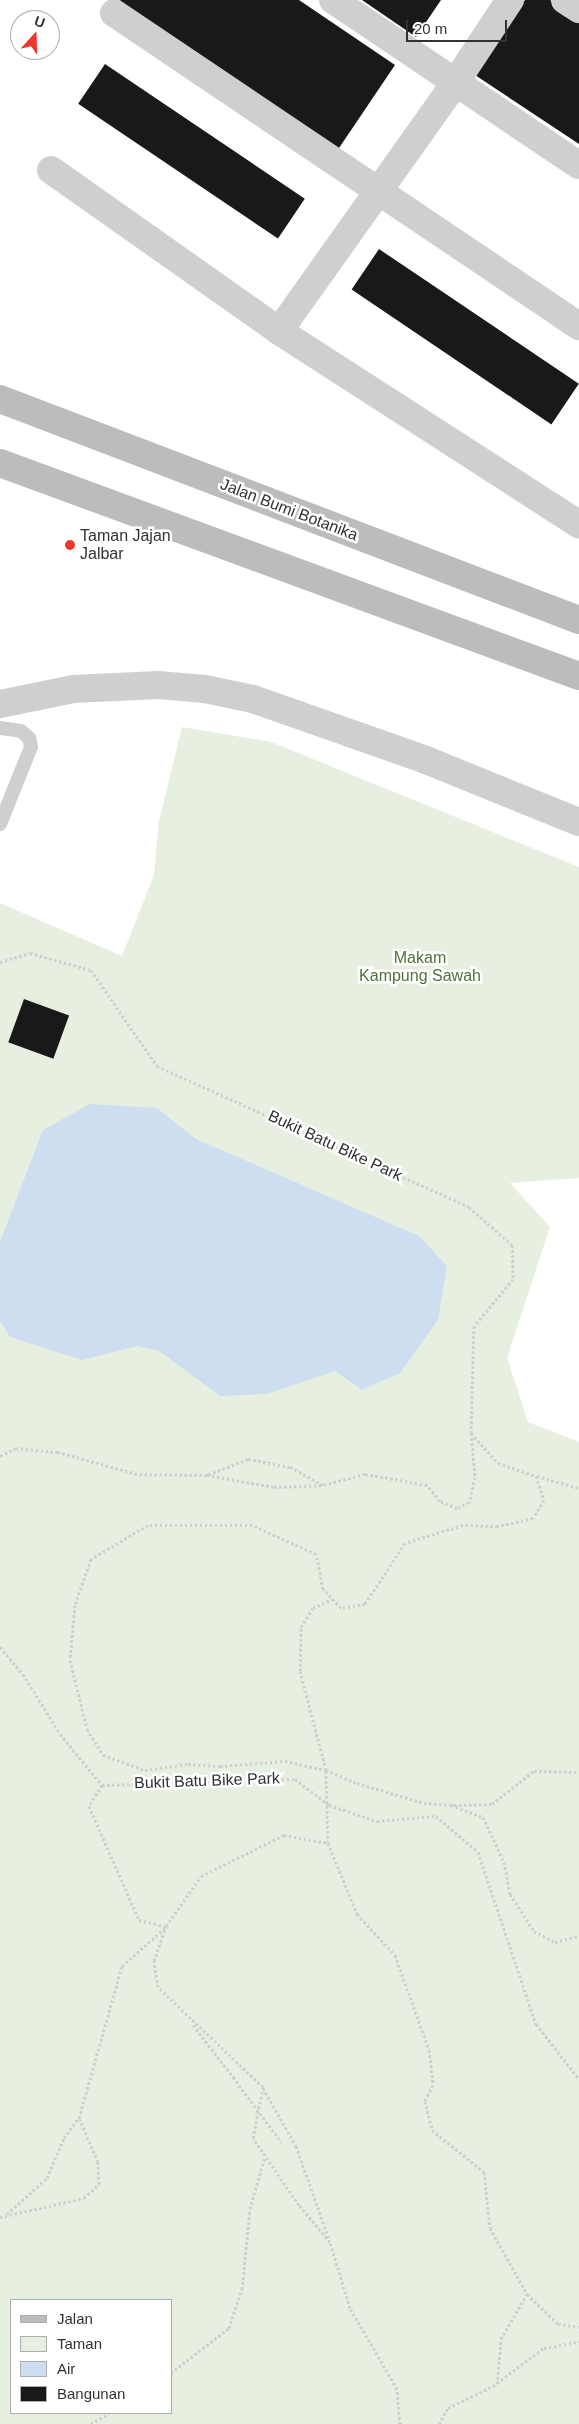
<!DOCTYPE html>
<style>
body{margin:0}
#map{position:relative;width:579px;height:2424px;overflow:hidden;background:#fff;font-family:Helvetica,sans-serif}
div>[style]{position:absolute}
[style*='--x']{left:calc(var(--x)*1px);top:calc(var(--y)*1px);width:calc(var(--w)*1px);rotate:calc(var(--a)*1deg)}
.green>*{inset:0;background:#e7efe0}
.water>*{inset:0;background:#ccdeef}
.building>*{inset:0;background:#191919;transform-origin:0 0}
.path>*{height:3px;margin-top:-1.5px;transform-origin:0;background:repeating-linear-gradient(90deg,#cfcfcf 0 2.5px,transparent 0 5px)}
.lane>*{height:14px;margin:-7px;padding:0 7px;transform-origin:7px;border-radius:7px;background:#cfcfcf}
.street>*{height:28px;margin:-14px;padding:0 14px;transform-origin:14px;border-radius:14px;background:#cfcfcf}
.secondary>*{height:28px;margin:-14px;padding:0 14px;transform-origin:14px;border-radius:14px;background:#bcbcbc}
.path-bridge>*{height:3px;margin-top:-1.5px;transform-origin:0;background:repeating-linear-gradient(90deg,#cfcfcf 0 2.5px,transparent 0 5px)}
.dots>*{width:14px;height:14px;translate:-50% -50%;box-sizing:border-box;border:2px solid #fff;border-radius:50%}
span{translate:-50% -50%;white-space:nowrap;text-align:center;line-height:1.15;-webkit-text-stroke:5px #fff;paint-order:stroke}
.street-label{font-size:16px;color:#323232}
.poi-label{font-size:16px;color:#323232}
.left{translate:0 -50%;text-align:left}
.park-label{font-size:16px;color:#4f723c}
.legend{position:absolute;left:10px;top:2299px;width:162px;height:115px;box-sizing:border-box;background:#fff;border:1px solid #adadad;margin:0;padding:6px 9px;list-style:none;font-size:15px;color:#323232}
.legend li{display:flex;align-items:center;gap:10px;height:25px}
.legend b{width:25px;border:1px solid #adadad}
.north{position:absolute;left:10px;top:10px;width:50px;height:50px;box-sizing:border-box;background:#fff;border:1px solid #adadad;border-radius:50%;rotate:20deg;font-size:14px;font-weight:700;line-height:20px;text-align:center;color:#323232}
.north::after{content:'';display:block;margin:auto;width:18px;height:22px;background:#ef352e;clip-path:polygon(50% 0,100% 100%,50% 72%,0 100%)}
.scale{position:absolute;left:406px;top:20px;width:101px;height:22px;box-sizing:border-box;border:2px solid #323232;border-top:0;padding-left:6px;font-size:15px;line-height:18px;white-space:nowrap;color:#323232;-webkit-text-stroke:4px #fff;paint-order:stroke}
</style>
<div id="map">
<div class="green">
<div style="clip-path:polygon(evenodd,182px 727px,271px 742px,579px 867px,579px 1178px,510px 1183px,550px 1227px,507px 1358px,528px 1422px,579px 1442px,579px 2424px,0 2424px,0 903px,122px 956px,154px 875px,159px 821px,182px 727px,11px 2300px,171px 2300px,171px 2413px,11px 2413px,11px 2300px)"></div>
</div>
<div class="water">
<div style="clip-path:polygon(90px 1104px,157px 1108px,196px 1139px,419px 1236px,447px 1266px,438px 1320px,400px 1373px,362px 1390px,335px 1371px,267px 1394px,220px 1396px,159px 1351px,137px 1346px,82px 1360px,10px 1337px,0 1321px,0 1242px,43px 1130px)"></div>
</div>
<div class="building">
<div style="clip-path:polygon(111px 0,299px 0,395px 65px,337px 151px)"></div>
<div style="clip-path:polygon(362px 0,441px 0,416px 37px)"></div>
<div style="clip-path:polygon(525px 0,550px 0,579px 19px,579px 144px,475px 75px)"></div>
<div style="left:105px;top:64px;width:241px;height:48px;rotate:34deg"></div>
<div style="left:379px;top:249px;width:241px;height:49px;rotate:34deg"></div>
<div style="left:24px;top:999px;width:48px;height:46px;rotate:20deg"></div>
</div>
<div class="path">
<div style="--x:0;--y:962;--w:31;--a:-17"></div>
<div style="--x:30;--y:953;--w:63;--a:15.6"></div>
<div style="--x:91;--y:970;--w:116;--a:55.5"></div>
<div style="--x:157;--y:1066;--w:342;--a:24.3"></div>
<div style="--x:469;--y:1207;--w:57;--a:41.5"></div>
<div style="--x:512;--y:1245;--w:34;--a:88"></div>
<div style="--x:513;--y:1279;--w:61;--a:129.7"></div>
<div style="--x:474;--y:1326;--w:107;--a:91.6"></div>
<div style="--x:471;--y:1433;--w:44;--a:84.8"></div>
<div style="--x:475;--y:1477;--w:26;--a:103"></div>
<div style="--x:469;--y:1502;--w:13;--a:153"></div>
<div style="--x:457;--y:1508;--w:18;--a:-158"></div>
<div style="--x:440;--y:1501;--w:21;--a:-129"></div>
<div style="--x:427;--y:1485;--w:63;--a:-169.9"></div>
<div style="--x:365;--y:1474;--w:43;--a:165.3"></div>
<div style="--x:323;--y:1485;--w:38;--a:-151"></div>
<div style="--x:290;--y:1467;--w:43;--a:-169.2"></div>
<div style="--x:248;--y:1459;--w:44;--a:158.7"></div>
<div style="--x:207;--y:1475;--w:70;--a:-179.2"></div>
<div style="--x:137;--y:1474;--w:82;--a:-164.4"></div>
<div style="--x:58;--y:1452;--w:42;--a:-174.6"></div>
<div style="--x:16;--y:1448;--w:18;--a:153"></div>
<div style="--x:471;--y:1433;--w:40;--a:48"></div>
<div style="--x:498;--y:1463;--w:40;--a:18.9"></div>
<div style="--x:536;--y:1476;--w:25;--a:72"></div>
<div style="--x:544;--y:1500;--w:21;--a:121"></div>
<div style="--x:533;--y:1518;--w:36;--a:167"></div>
<div style="--x:498;--y:1526;--w:35;--a:-178"></div>
<div style="--x:463;--y:1525;--w:61;--a:162.8"></div>
<div style="--x:405;--y:1543;--w:73;--a:123.3"></div>
<div style="--x:365;--y:1604;--w:24;--a:171"></div>
<div style="--x:341;--y:1608;--w:26;--a:-133"></div>
<div style="--x:323;--y:1589;--w:36;--a:-101"></div>
<div style="--x:316;--y:1554;--w:70;--a:-155.6"></div>
<div style="--x:252;--y:1525;--w:104;--a:180"></div>
<div style="--x:148;--y:1525;--w:66;--a:149.2"></div>
<div style="--x:91;--y:1559;--w:49;--a:109.2"></div>
<div style="--x:75;--y:1605;--w:55;--a:95.2"></div>
<div style="--x:70;--y:1660;--w:71;--a:76.2"></div>
<div style="--x:87;--y:1729;--w:31;--a:58"></div>
<div style="--x:103;--y:1755;--w:45;--a:19.7"></div>
<div style="--x:145;--y:1770;--w:43;--a:-7.9"></div>
<div style="--x:188;--y:1764;--w:32;--a:4"></div>
<div style="--x:220;--y:1766;--w:65;--a:-4.4"></div>
<div style="--x:285;--y:1761;--w:42;--a:12.4"></div>
<div style="--x:326;--y:1770;--w:34;--a:23"></div>
<div style="--x:357;--y:1783;--w:70;--a:16.6"></div>
<div style="--x:424;--y:1803;--w:27;--a:4"></div>
<div style="--x:451;--y:1805;--w:34;--a:21"></div>
<div style="--x:483;--y:1817;--w:50;--a:65"></div>
<div style="--x:504;--y:1862;--w:33;--a:79"></div>
<div style="--x:510;--y:1894;--w:44;--a:57"></div>
<div style="--x:534;--y:1931;--w:24;--a:28"></div>
<div style="--x:555;--y:1942;--w:25;--a:-14"></div>
<div style="--x:207;--y:1475;--w:68;--a:10.2"></div>
<div style="--x:274;--y:1487;--w:49;--a:-2.3"></div>
<div style="--x:537;--y:1476;--w:44;--a:15.9"></div>
<div style="--x:0;--y:1647;--w:35;--a:50"></div>
<div style="--x:23;--y:1674;--w:70;--a:58.3"></div>
<div style="--x:60;--y:1734;--w:66;--a:50.5"></div>
<div style="--x:102;--y:1785;--w:193;--a:-1.8"></div>
<div style="--x:295;--y:1779;--w:43;--a:37.4"></div>
<div style="--x:329;--y:1805;--w:51;--a:18.4"></div>
<div style="--x:377;--y:1821;--w:59;--a:-4.8"></div>
<div style="--x:436;--y:1816;--w:55;--a:40.6"></div>
<div style="--x:478;--y:1852;--w:182;--a:71.4"></div>
<div style="--x:536;--y:2024;--w:70;--a:52"></div>
<div style="--x:102;--y:1785;--w:25;--a:122"></div>
<div style="--x:89;--y:1806;--w:124;--a:66.3"></div>
<div style="--x:139;--y:1920;--w:28;--a:13"></div>
<div style="--x:454;--y:1805;--w:38;--a:-2"></div>
<div style="--x:492;--y:1804;--w:53;--a:-38.2"></div>
<div style="--x:534;--y:1771;--w:45;--a:1.3"></div>
<div style="--x:328;--y:1843;--w:73;--a:-91.6"></div>
<div style="--x:326;--y:1770;--w:102;--a:-104.7"></div>
<div style="--x:300;--y:1671;--w:44;--a:-88.7"></div>
<div style="--x:301;--y:1627;--w:22;--a:-58"></div>
<div style="--x:313;--y:1608;--w:21;--a:-25"></div>
<div style="--x:193;--y:2025;--w:66;--a:52.4"></div>
<div style="--x:263;--y:2088;--w:67;--a:60.4"></div>
<div style="--x:296;--y:2146;--w:99;--a:70.5"></div>
<div style="--x:7;--y:2214;--w:54;--a:-42"></div>
<div style="--x:47;--y:2178;--w:43;--a:-67"></div>
<div style="--x:64;--y:2138;--w:24;--a:-55"></div>
<div style="--x:0;--y:2217;--w:86;--a:-12.7"></div>
<div style="--x:84;--y:2198;--w:21;--a:-43"></div>
<div style="--x:99;--y:2184;--w:22;--a:-93"></div>
<div style="--x:98;--y:2162;--w:48;--a:-113.4"></div>
<div style="--x:79;--y:2118;--w:158;--a:-74.2"></div>
<div style="--x:122;--y:1966;--w:59;--a:-41.6"></div>
<div style="--x:171;--y:2373;--w:73;--a:-37.8"></div>
<div style="--x:229;--y:2328;--w:41;--a:-71.6"></div>
<div style="--x:242;--y:2289;--w:80;--a:-84.3"></div>
<div style="--x:250;--y:2209;--w:55;--a:-74.2"></div>
<div style="--x:497;--y:2383;--w:59;--a:-36.7"></div>
<div style="--x:544;--y:2348;--w:36;--a:-10"></div>
<div style="--x:91;--y:2424;--w:21;--a:-31"></div>
<div style="--x:400;--y:2424;--w:35;--a:-95"></div>
<div style="--x:397;--y:2389;--w:94;--a:-120.1"></div>
<div style="--x:350;--y:2308;--w:69;--a:-106.9"></div>
<div style="--x:330;--y:2242;--w:48;--a:-130"></div>
<div style="--x:299;--y:2205;--w:81;--a:-124.5"></div>
<div style="--x:253;--y:2138;--w:52;--a:-78.9"></div>
<div style="--x:263;--y:2087;--w:145;--a:-136.4"></div>
<div style="--x:158;--y:1987;--w:26;--a:-99"></div>
<div style="--x:154;--y:1961;--w:37;--a:-71"></div>
<div style="--x:166;--y:1926;--w:61;--a:-55"></div>
<div style="--x:201;--y:1876;--w:93;--a:-26.3"></div>
<div style="--x:284;--y:1835;--w:45;--a:10.3"></div>
<div style="--x:328;--y:1843;--w:77;--a:67.8"></div>
<div style="--x:357;--y:1914;--w:56;--a:47.2"></div>
<div style="--x:395;--y:1955;--w:101;--a:70.3"></div>
<div style="--x:429;--y:2050;--w:35;--a:83"></div>
<div style="--x:433;--y:2085;--w:18;--a:117"></div>
<div style="--x:425;--y:2101;--w:30;--a:76"></div>
<div style="--x:432;--y:2130;--w:67;--a:38.9"></div>
<div style="--x:484;--y:2172;--w:56;--a:83.9"></div>
<div style="--x:490;--y:2228;--w:76;--a:60.7"></div>
<div style="--x:527;--y:2294;--w:43;--a:44.1"></div>
<div style="--x:558;--y:2324;--w:21;--a:8"></div>
<div style="--x:439;--y:2424;--w:18;--a:-61"></div>
<div style="--x:448;--y:2408;--w:55;--a:-26.1"></div>
<div style="--x:497;--y:2384;--w:45;--a:-84.9"></div>
<div style="--x:501;--y:2339;--w:52;--a:-60"></div>
</div>
<div class="lane">
<div style="--x:0;--y:728;--w:21;--a:8"></div>
<div style="--x:21;--y:731;--w:11;--a:41"></div>
<div style="--x:29;--y:738;--w:9;--a:77"></div>
<div style="--x:31;--y:747;--w:83;--a:111.9"></div>
</div>
<div class="street">
<div style="--x:333;--y:0;--w:296;--a:33.9"></div>
<div style="--x:565;--y:0;--w:17;--a:33"></div>
<div style="--x:114;--y:13;--w:561;--a:33.95"></div>
<div style="--x:51;--y:170;--w:279;--a:35.2"></div>
<div style="--x:279;--y:331;--w:357;--a:32.8"></div>
<div style="--x:279;--y:331;--w:304;--a:-54.6"></div>
<div style="--x:455;--y:83;--w:100;--a:-56.5"></div>
<div style="--x:0;--y:704;--w:75;--a:-11.6"></div>
<div style="--x:73;--y:689;--w:85;--a:-2.7"></div>
<div style="--x:158;--y:685;--w:47;--a:4.9"></div>
<div style="--x:205;--y:689;--w:49;--a:11.8"></div>
<div style="--x:253;--y:699;--w:183;--a:19.4"></div>
<div style="--x:426;--y:760;--w:165;--a:22.1"></div>
</div>
<div class="secondary">
<div style="--x:0;--y:399;--w:620;--a:20.89"></div>
<div style="--x:0;--y:463;--w:617;--a:20.2"></div>
</div>
<div class="path-bridge">
<div style="--x:233;--y:2077;--w:81;--a:53.6"></div>
</div>
<div class="dots">
<div style="left:70px;top:545px;background:#ef352e"></div>
</div>
<div class="street-label">
<span style="left:289px;top:510px;rotate:21deg">Jalan Bumi Botanika</span>
<span style="left:335px;top:1146px;rotate:25deg">Bukit Batu Bike Park</span>
<span style="left:207px;top:1781px;rotate:-2deg">Bukit Batu Bike Park</span>
</div>
<div class="poi-label">
<span class="left" style="left:80px;top:545px">Taman Jajan<br>Jalbar</span>
</div>
<div class="park-label">
<span style="left:420px;top:967px">Makam<br>Kampung Sawah</span>
</div>
<ul class="legend">
<li><b style="height:6px;background:#bcbcbc"></b>Jalan</li>
<li><b style="height:14px;background:#e7efe0"></b>Taman</li>
<li><b style="height:14px;background:#ccdeef"></b>Air</li>
<li><b style="height:14px;background:#191919"></b>Bangunan</li>
</ul>
<div class="north">U</div>
<div class="scale">20 m</div>
</div>
